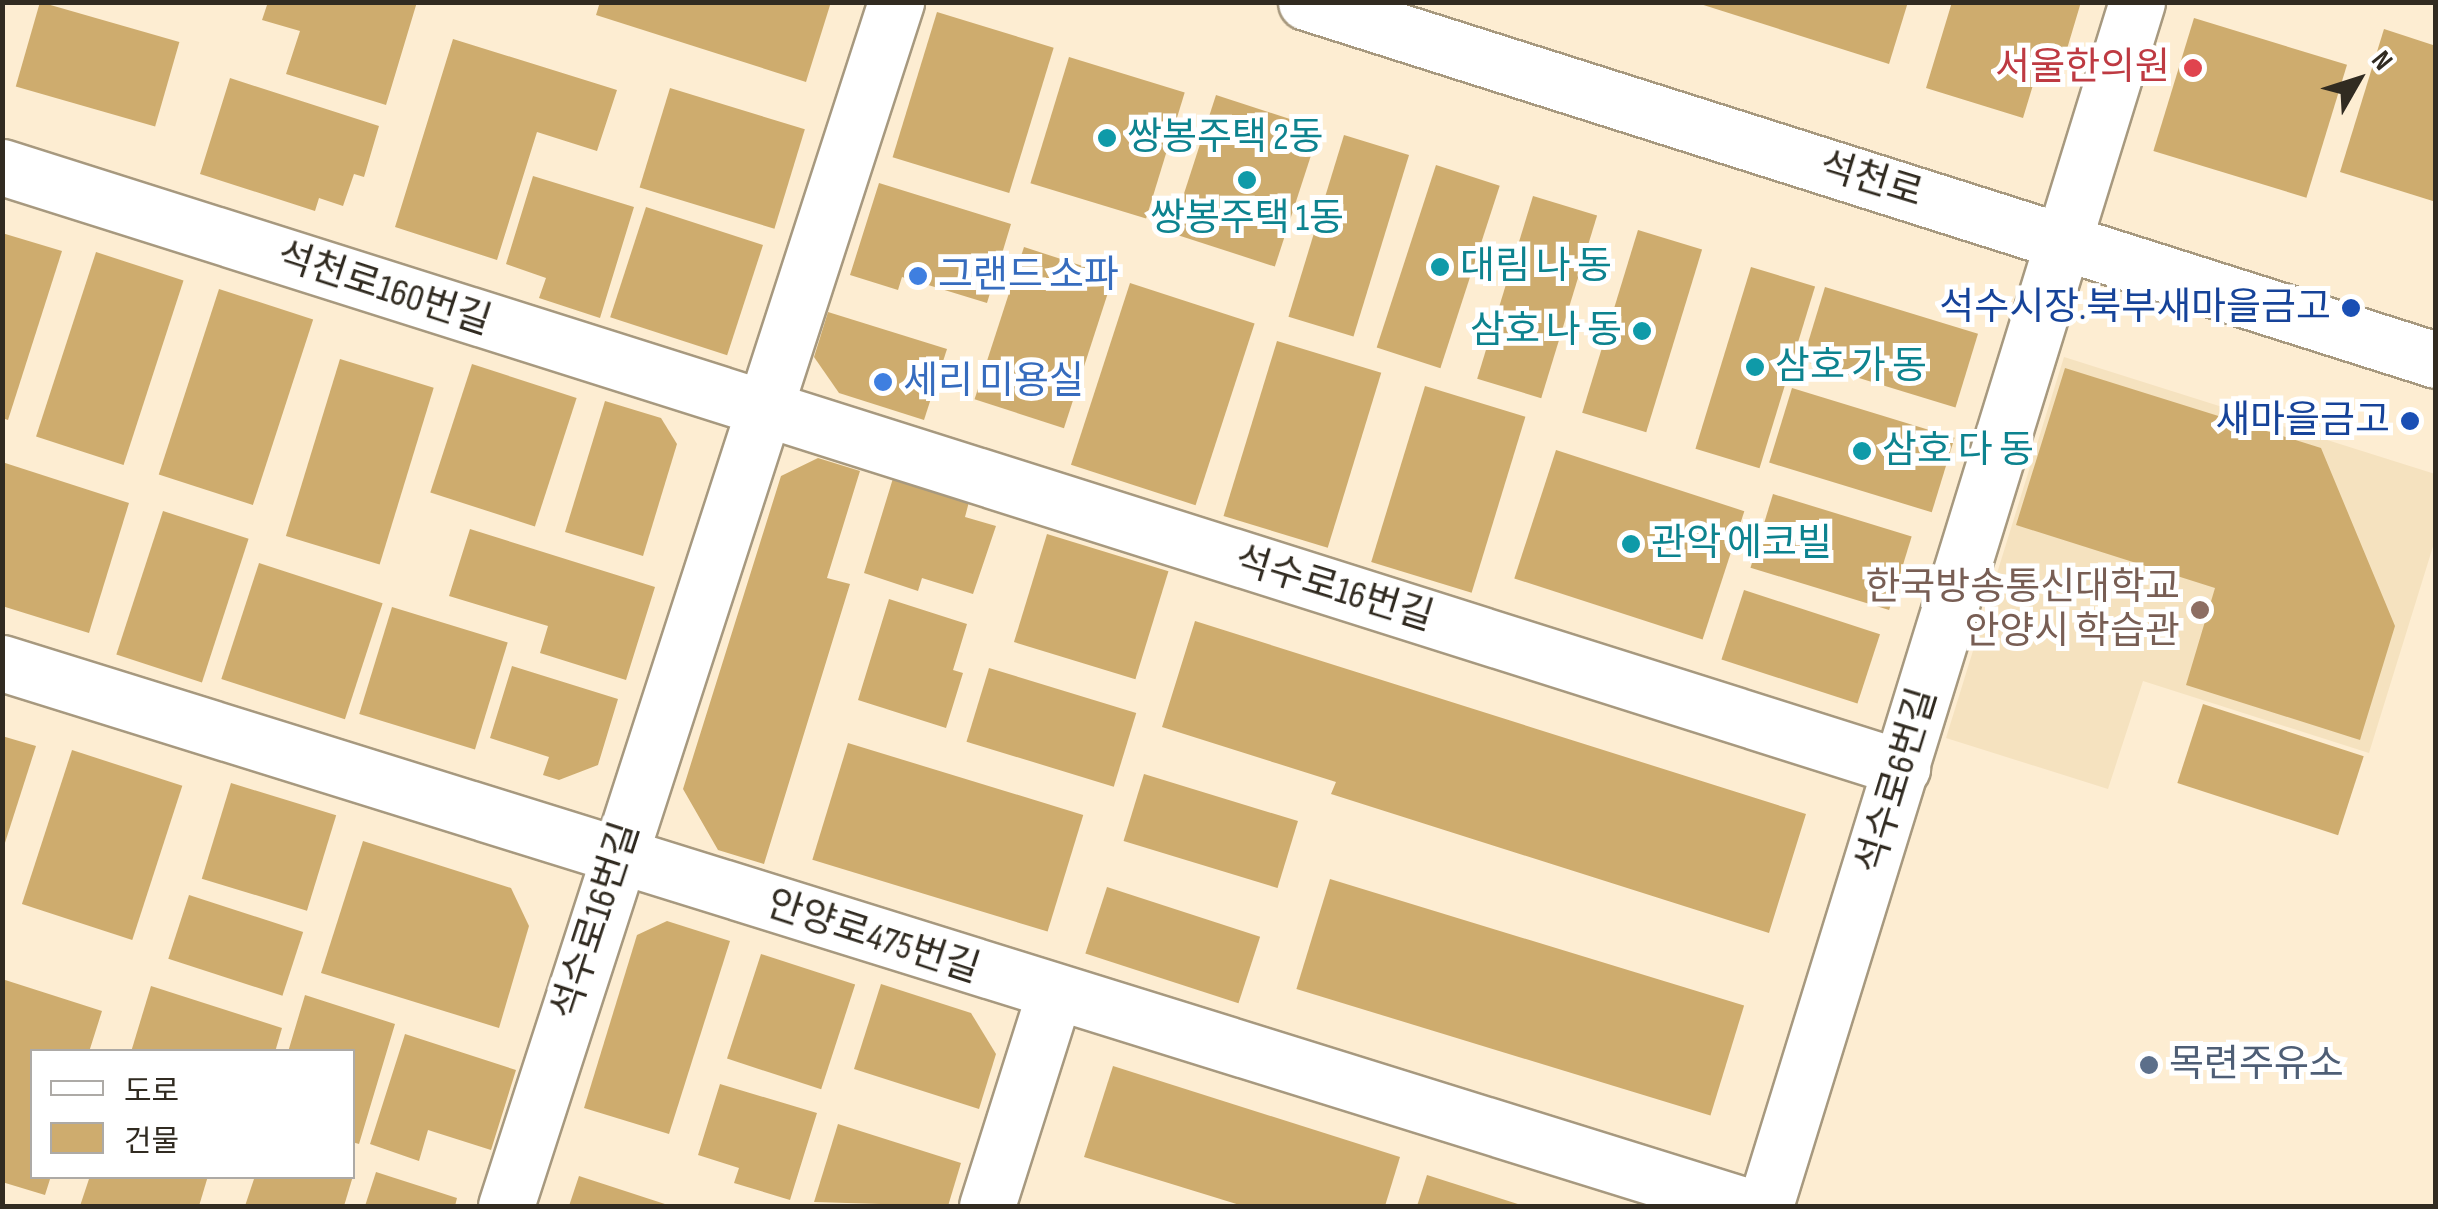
<!DOCTYPE html>
<meta charset="utf-8">
<style>
body{margin:0}
#map{position:relative;width:2438px;height:1209px;overflow:hidden;background:#fdedd2;font-family:"Sofia Sans Condensed","Noto Sans KR",sans-serif}
div>[style]{position:absolute}
[style*='--x']{left:calc(var(--x)*1px);top:calc(var(--y)*1px);width:calc(var(--w)*1px);rotate:calc(var(--a)*1deg)}
.built>*{inset:0;background:#f5e2bf}
.building>*{inset:0;background:#ceac6e;transform-origin:0 0}
.roads{filter:drop-shadow(2px 0 #a7997f) drop-shadow(-2px 0 #a7997f) drop-shadow(0 2px #a7997f) drop-shadow(0 -2px #a7997f)}
.minor>*{height:55px;margin:-27.5px;padding:0 27.5px;transform-origin:27.5px;border-radius:27.5px;background:#fff}
.dots>*{width:28px;height:28px;translate:-50% -50%;box-sizing:border-box;border:5px solid #fff;border-radius:50%}
span{translate:-50% -50%;white-space:nowrap;text-align:center;line-height:1.15;-webkit-text-stroke:10px #fff;paint-order:stroke}
.health-label{font-size:38px;color:#be3a42}
.right{translate:-100% -50%;text-align:right}
.culture-label{font-size:38px;color:#0d838f}
.left{translate:0 -50%;text-align:left}
.street-label{font-size:38px;color:#312b21}
.shop-label{font-size:38px;color:#366cbe}
.transit-label{font-size:38px;color:#164399}
.education-label{font-size:38px;color:#785e54}
.service-label{font-size:38px;color:#4e5e75}
.frame{position:absolute;inset:0;border:5px solid #312b21;pointer-events:none}
.legend{position:absolute;left:30px;top:1049px;width:325px;height:130px;box-sizing:border-box;background:#fff;border:2px solid #adaaa6;margin:0;padding:12px 18px;list-style:none;font-size:30px;color:#312b21}
.legend li{display:flex;align-items:center;gap:20px;height:50px}
.legend b{width:50px;border:2px solid #adaaa6}
.north{position:absolute;left:2308px;top:30px;width:100px;height:100px;-webkit-text-stroke:8px #fff;paint-order:stroke;rotate:51deg;font-size:28px;font-weight:700;line-height:40px;text-align:center;color:#312b21}
.north::after{content:'';display:block;margin:auto;width:35px;height:45px;background:#312b21;clip-path:polygon(50% 0,100% 100%,50% 72%,0 100%)}
</style>
<div id="map">
<div class="built">
<div style="clip-path:polygon(2064px 357px,2435px 474px,2435px 540px,2369px 753px,2143px 681px,2108px 789px,1946px 738px)"></div>
</div>
<div class="building">
<div style="left:40px;top:2px;width:145px;height:88px;rotate:16deg"></div>
<div style="clip-path:polygon(268px 2px,417px 2px,386px 105px,286px 74px,300px 31px,262px 20px)"></div>
<div style="clip-path:polygon(600px 2px,831px 2px,806px 82px,596px 15px)"></div>
<div style="clip-path:polygon(1694px 2px,1908px 2px,1889px 64px)"></div>
<div style="clip-path:polygon(1952px 2px,2081px 2px,2064px 59px,2043px 52px,2023px 118px,1926px 88px)"></div>
<div style="left:937px;top:12px;width:122px;height:152px;rotate:17deg"></div>
<div style="left:2194px;top:18px;width:160px;height:139px;rotate:17deg"></div>
<div style="clip-path:polygon(2384px 29px,2436px 46px,2436px 202px,2340px 172px)"></div>
<div style="clip-path:polygon(453px 39px,617px 90px,597px 151px,537px 132px,497px 260px,395px 227px)"></div>
<div style="left:1069px;top:57px;width:121px;height:132px;rotate:17deg"></div>
<div style="clip-path:polygon(230px 78px,379px 126px,364px 177px,354px 174px,343px 206px,319px 198px,315px 211px,200px 174px)"></div>
<div style="left:670px;top:88px;width:141px;height:104px;rotate:17deg"></div>
<div style="left:1216px;top:95px;width:109px;height:145px;rotate:18deg"></div>
<div style="left:1344px;top:135px;width:68px;height:190px;rotate:17deg"></div>
<div style="left:1436px;top:165px;width:67px;height:192px;rotate:18deg"></div>
<div style="clip-path:polygon(533px 176px,634px 207px,600px 318px,539px 298px,546px 278px,506px 264px)"></div>
<div style="clip-path:polygon(879px 183px,1011px 224px,987px 303px,902px 277px,898px 290px,850px 275px)"></div>
<div style="left:1533px;top:196px;width:67px;height:191px;rotate:17deg"></div>
<div style="left:646px;top:207px;width:123px;height:116px;rotate:18deg"></div>
<div style="left:1638px;top:230px;width:67px;height:191px;rotate:17deg"></div>
<div style="clip-path:polygon(2px 233px,62px 251px,8px 420px,2px 418px)"></div>
<div style="left:1024px;top:247px;width:94px;height:160px;rotate:18deg"></div>
<div style="left:96px;top:252px;width:92px;height:194px;rotate:18deg"></div>
<div style="left:1751px;top:267px;width:67px;height:190px;rotate:17deg"></div>
<div style="left:1130px;top:283px;width:131px;height:191px;rotate:18deg"></div>
<div style="left:1825px;top:287px;width:160px;height:77px;rotate:17deg"></div>
<div style="left:219px;top:289px;width:99px;height:195px;rotate:18deg"></div>
<div style="clip-path:polygon(828px 312px,947px 349px,924px 420px,839px 393px,814px 357px)"></div>
<div style="left:1277px;top:341px;width:109px;height:183px;rotate:17deg"></div>
<div style="left:340px;top:359px;width:98px;height:185px;rotate:17deg"></div>
<div style="left:472px;top:364px;width:110px;height:135px;rotate:18deg"></div>
<div style="clip-path:polygon(2065px 368px,2321px 448px,2395px 626px,2360px 740px,2186px 685px,2215px 588px,2016px 525px)"></div>
<div style="left:1425px;top:386px;width:105px;height:184px;rotate:17deg"></div>
<div style="left:1792px;top:388px;width:170px;height:78px;rotate:17deg"></div>
<div style="clip-path:polygon(605px 401px,661px 418px,677px 444px,643px 556px,565px 532px)"></div>
<div style="left:1556px;top:450px;width:198px;height:135px;rotate:18deg"></div>
<div style="clip-path:polygon(818px 458px,860px 471px,827px 578px,850px 584px,764px 864px,718px 850px,683px 789px,781px 476px)"></div>
<div style="clip-path:polygon(2px 462px,129px 503px,89px 633px,2px 606px)"></div>
<div style="clip-path:polygon(894px 475px,970px 498px,965px 517px,996px 526px,973px 594px,922px 578px,918px 591px,864px 573px)"></div>
<div style="left:1773px;top:494px;width:145px;height:77px;rotate:17deg"></div>
<div style="left:163px;top:511px;width:90px;height:151px;rotate:18deg"></div>
<div style="clip-path:polygon(470px 529px,655px 587px,626px 680px,540px 653px,548px 626px,449px 596px)"></div>
<div style="left:1047px;top:534px;width:127px;height:113px;rotate:17deg"></div>
<div style="left:259px;top:563px;width:130px;height:122px;rotate:18deg"></div>
<div style="left:1744px;top:590px;width:143px;height:73px;rotate:18deg"></div>
<div style="clip-path:polygon(889px 599px,967px 624px,953px 670px,963px 673px,946px 728px,858px 700px)"></div>
<div style="left:392px;top:607px;width:121px;height:112px;rotate:17deg"></div>
<div style="clip-path:polygon(1195px 621px,1806px 814px,1769px 933px,1331px 794px,1336px 782px,1162px 727px)"></div>
<div style="clip-path:polygon(512px 666px,618px 699px,598px 765px,559px 780px,543px 775px,549px 757px,490px 738px)"></div>
<div style="left:989px;top:668px;width:154px;height:77px;rotate:17deg"></div>
<div style="left:2203px;top:704px;width:169px;height:83px;rotate:18deg"></div>
<div style="clip-path:polygon(2px 736px,36px 746px,3px 849px,2px 849px)"></div>
<div style="left:848px;top:743px;width:246px;height:122px;rotate:17deg"></div>
<div style="left:72px;top:750px;width:116px;height:162px;rotate:18deg"></div>
<div style="left:1144px;top:774px;width:161px;height:70px;rotate:17deg"></div>
<div style="left:231px;top:783px;width:110px;height:100px;rotate:17deg"></div>
<div style="clip-path:polygon(363px 841px,511px 888px,529px 926px,499px 1028px,321px 973px)"></div>
<div style="left:1330px;top:879px;width:433px;height:115px;rotate:17deg"></div>
<div style="left:1107px;top:887px;width:161px;height:70px;rotate:18deg"></div>
<div style="left:189px;top:895px;width:120px;height:67px;rotate:18deg"></div>
<div style="clip-path:polygon(667px 921px,730px 941px,669px 1134px,584px 1108px,637px 935px)"></div>
<div style="left:761px;top:954px;width:99px;height:110px;rotate:18deg"></div>
<div style="clip-path:polygon(2px 979px,102px 1011px,89px 1052px,32px 1052px,32px 1176px,51px 1176px,45px 1195px,2px 1182px)"></div>
<div style="clip-path:polygon(881px 984px,971px 1013px,996px 1054px,979px 1109px,854px 1069px)"></div>
<div style="clip-path:polygon(151px 986px,282px 1028px,275px 1052px,131px 1052px)"></div>
<div style="clip-path:polygon(305px 995px,395px 1024px,359px 1144px,352px 1142px,352px 1052px,288px 1052px)"></div>
<div style="clip-path:polygon(405px 1034px,516px 1070px,491px 1150px,428px 1130px,419px 1161px,370px 1144px)"></div>
<div style="clip-path:polygon(1113px 1066px,1400px 1157px,1385px 1206px,1243px 1206px,1084px 1157px)"></div>
<div style="clip-path:polygon(720px 1084px,817px 1113px,790px 1200px,734px 1183px,739px 1168px,698px 1155px)"></div>
<div style="clip-path:polygon(838px 1124px,961px 1163px,948px 1206px,814px 1202px)"></div>
<div style="clip-path:polygon(376px 1172px,457px 1198px,455px 1206px,365px 1206px)"></div>
<div style="clip-path:polygon(1427px 1175px,1524px 1206px,1417px 1206px)"></div>
<div style="clip-path:polygon(90px 1176px,208px 1176px,199px 1206px,80px 1206px)"></div>
<div style="clip-path:polygon(255px 1176px,353px 1176px,344px 1206px,245px 1206px)"></div>
<div style="clip-path:polygon(579px 1176px,671px 1206px,569px 1206px)"></div>
</div>
<div class="roads">
<div class="minor">
<div style="--x:1306;--y:2;--w:1185;--a:17.58"></div>
<div style="--x:2;--y:167;--w:1993;--a:17.55"></div>
<div style="--x:2;--y:663;--w:1827;--a:17.29"></div>
<div style="--x:506;--y:1206;--w:1266;--a:-72.05"></div>
<div style="--x:987;--y:1206;--w:221;--a:-72.4"></div>
<div style="--x:1765;--y:1206;--w:1260;--a:-72.83"></div>
</div>
</div>
<div class="dots">
<div style="left:2193px;top:68px;background:#e0444e"></div>
<div style="left:1107px;top:138px;background:#0f9aa8"></div>
<div style="left:1247px;top:180px;background:#0f9aa8"></div>
<div style="left:1440px;top:267px;background:#0f9aa8"></div>
<div style="left:918px;top:276px;background:#3f7fe0"></div>
<div style="left:2351px;top:308px;background:#1a4fb4"></div>
<div style="left:1642px;top:331px;background:#0f9aa8"></div>
<div style="left:1755px;top:367px;background:#0f9aa8"></div>
<div style="left:883px;top:382px;background:#3f7fe0"></div>
<div style="left:2410px;top:421px;background:#1a4fb4"></div>
<div style="left:1862px;top:451px;background:#0f9aa8"></div>
<div style="left:1631px;top:544px;background:#0f9aa8"></div>
<div style="left:2200px;top:610px;background:#8d6e63"></div>
<div style="left:2149px;top:1065px;background:#5c6f8a"></div>
</div>
<div class="health-label">
<span class="right" style="left:2170px;top:68px">서울한의원</span>
</div>
<div class="culture-label">
<span class="left" style="left:1127px;top:138px">쌍봉주택 2동</span>
<span style="left:1247px;top:219px">쌍봉주택 1동</span>
<span class="left" style="left:1460px;top:267px">대림 나 동</span>
<span class="right" style="left:1622px;top:331px">삼호 나 동</span>
<span class="left" style="left:1775px;top:367px">삼호 가 동</span>
<span class="left" style="left:1882px;top:451px">삼호 다 동</span>
<span class="left" style="left:1651px;top:544px">관악 에코빌</span>
</div>
<div class="street-label">
<span style="left:1871px;top:180px;rotate:17deg">석천로</span>
<span style="left:384px;top:289px;rotate:18deg">석천로160번길</span>
<span style="left:1334px;top:589px;rotate:17deg">석수로16번길</span>
<span style="left:1897px;top:781px;rotate:-73deg">석수로6번길</span>
<span style="left:596px;top:921px;rotate:-72deg">석수로16번길</span>
<span style="left:873px;top:937px;rotate:18deg">안양로475번길</span>
</div>
<div class="shop-label">
<span class="left" style="left:938px;top:276px">그랜드 소파</span>
<span class="left" style="left:903px;top:382px">세리 미용실</span>
</div>
<div class="transit-label">
<span class="right" style="left:2331px;top:308px">석수시장.북부새마을금고</span>
<span class="right" style="left:2390px;top:421px">새마을금고</span>
</div>
<div class="education-label">
<span class="right" style="left:2180px;top:610px">한국방송통신대학교<br>안양시 학습관</span>
</div>
<div class="service-label">
<span class="left" style="left:2169px;top:1065px">목련주유소</span>
</div>
<div class="frame"></div>
<ul class="legend">
<li><b style="height:12px;background:#fff"></b>도로</li>
<li><b style="height:28px;background:#ceac6e"></b>건물</li>
</ul>
<div class="north">N</div>
</div>
